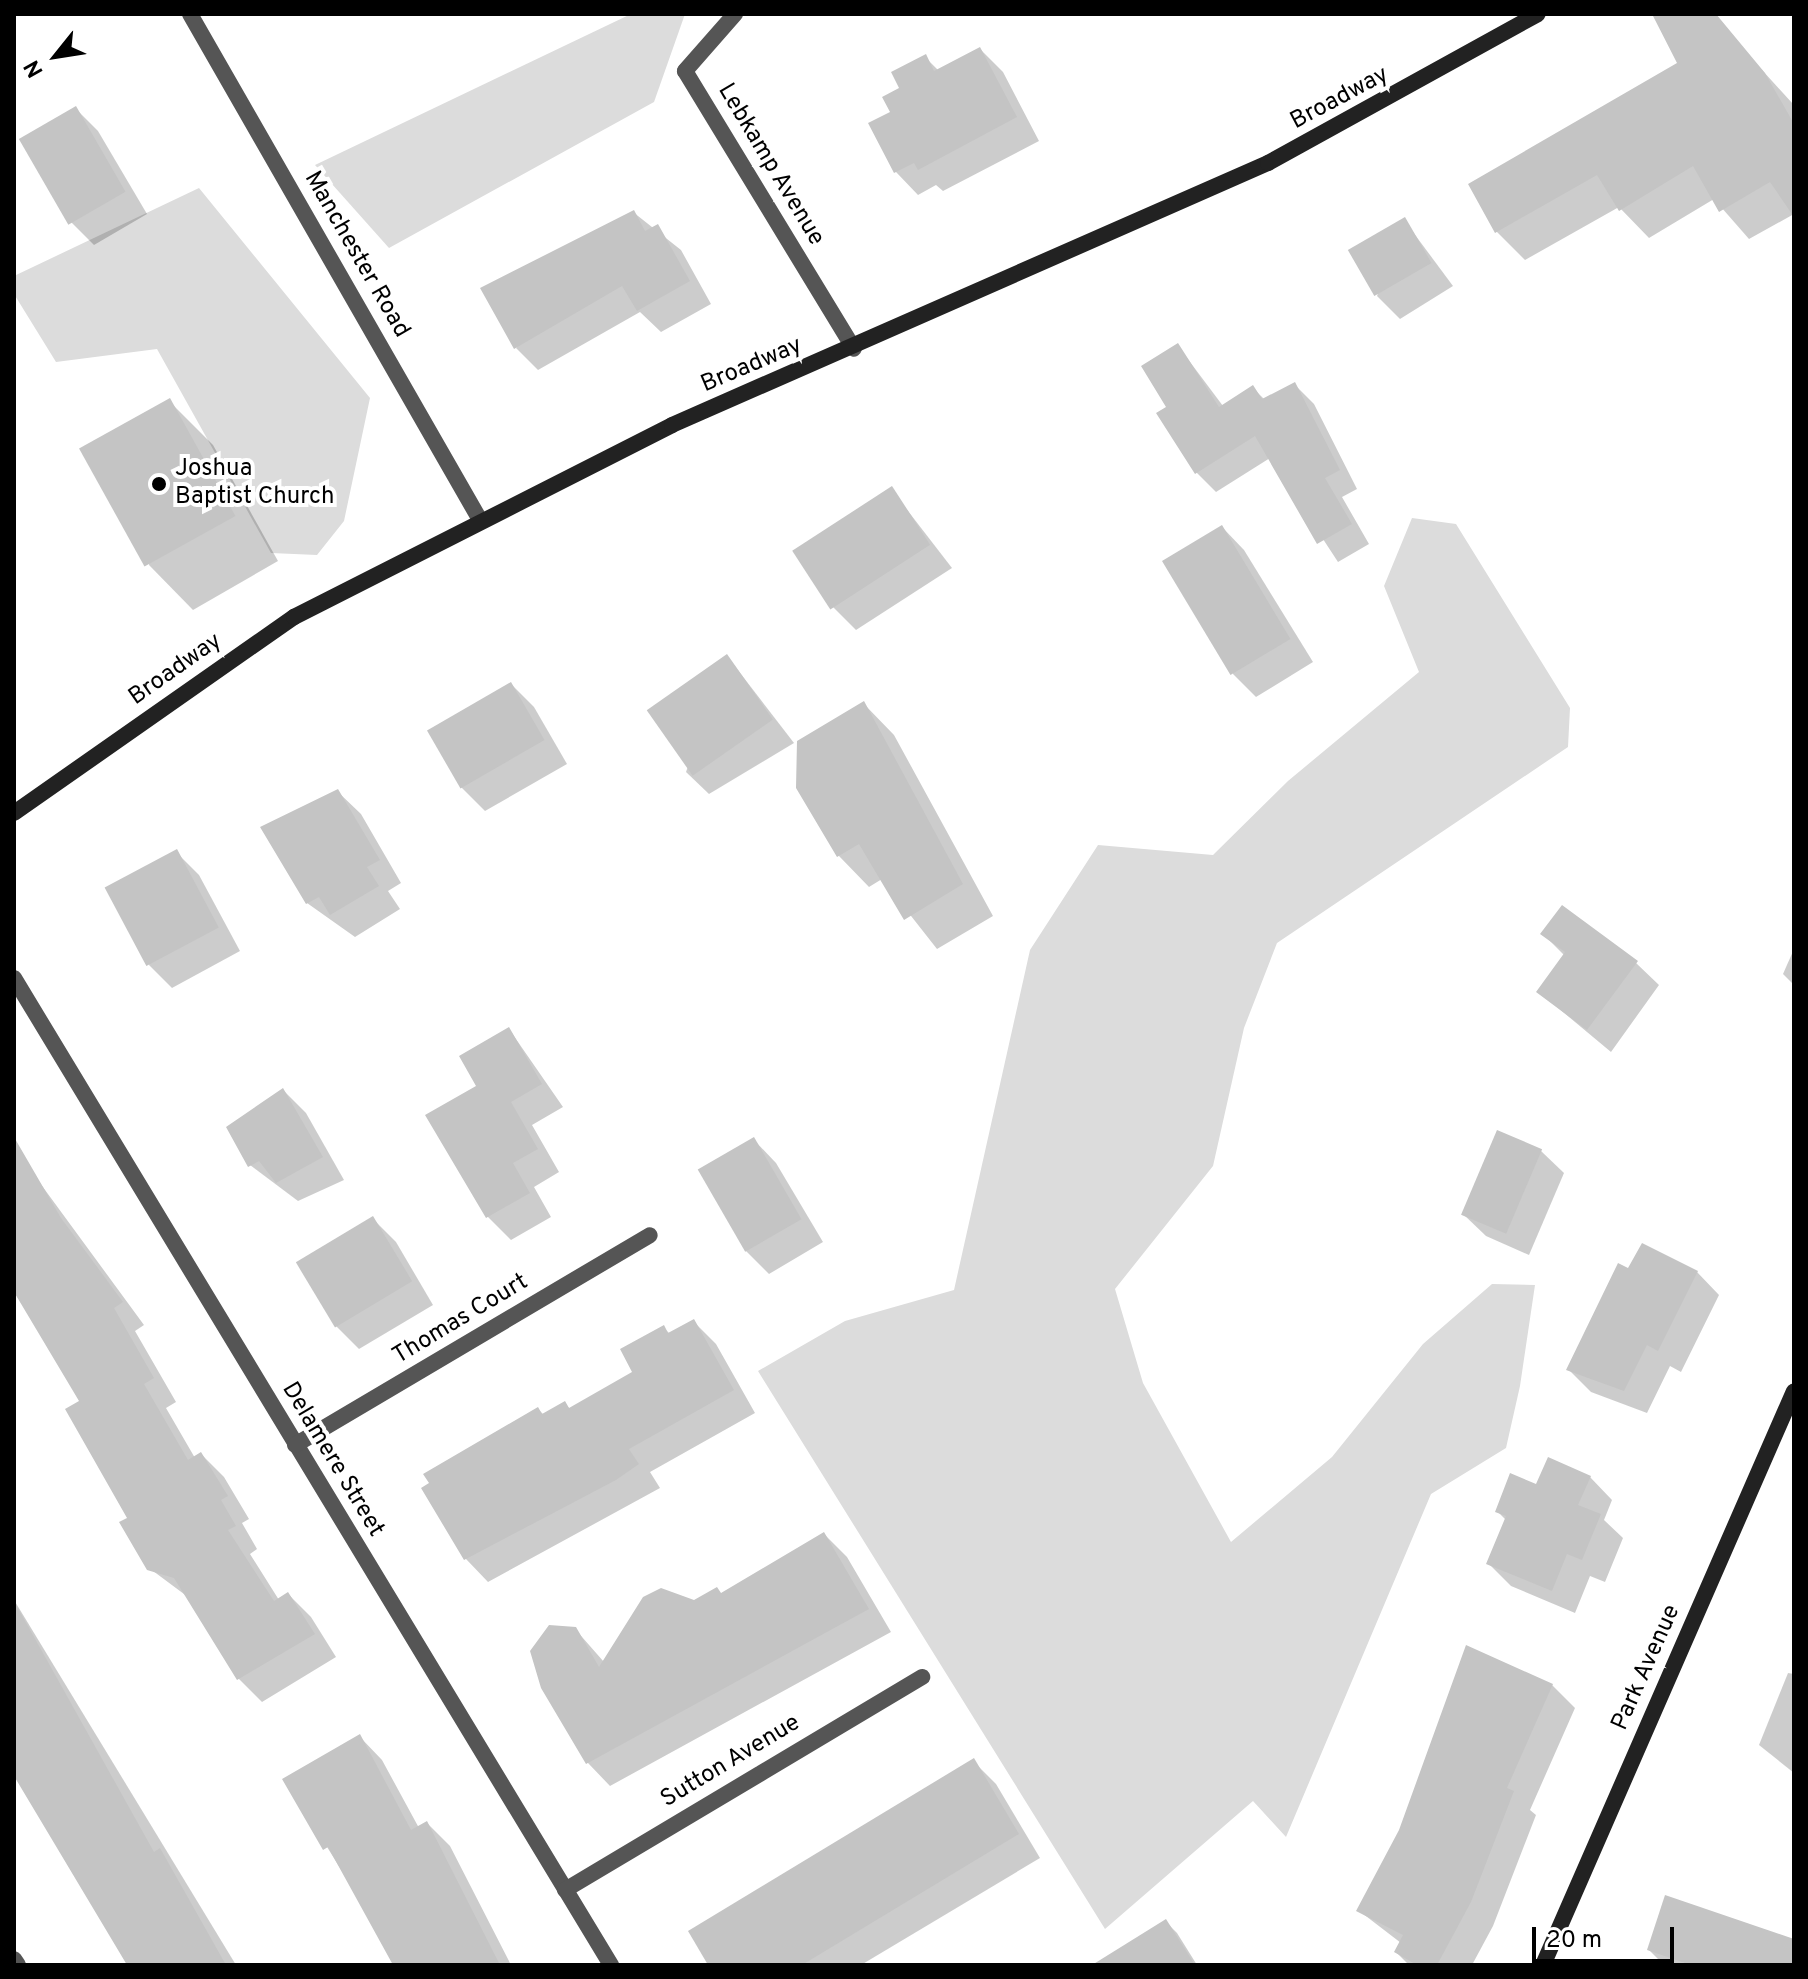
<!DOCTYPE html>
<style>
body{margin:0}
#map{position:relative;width:1808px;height:1979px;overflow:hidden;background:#fff;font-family:Overpass,sans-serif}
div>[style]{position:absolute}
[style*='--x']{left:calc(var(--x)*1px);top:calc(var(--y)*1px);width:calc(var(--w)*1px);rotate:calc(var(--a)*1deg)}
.green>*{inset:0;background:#dcdcdc}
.shadow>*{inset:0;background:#0003}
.building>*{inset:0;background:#c4c4c4;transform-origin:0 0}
.minor>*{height:16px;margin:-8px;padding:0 8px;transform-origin:8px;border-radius:8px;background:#555}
.secondary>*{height:16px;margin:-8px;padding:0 8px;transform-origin:8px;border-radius:8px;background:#222}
.dots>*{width:22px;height:22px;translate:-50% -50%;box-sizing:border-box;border:4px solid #fff;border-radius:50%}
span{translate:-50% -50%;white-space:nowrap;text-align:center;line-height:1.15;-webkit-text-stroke:8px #fff;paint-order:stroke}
.street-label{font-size:24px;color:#000}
.poi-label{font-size:24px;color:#000}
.left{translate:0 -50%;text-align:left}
.frame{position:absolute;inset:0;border:16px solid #000;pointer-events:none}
.north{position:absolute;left:16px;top:16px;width:80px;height:80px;-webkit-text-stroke:6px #fff;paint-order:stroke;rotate:240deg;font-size:22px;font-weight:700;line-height:32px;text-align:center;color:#000}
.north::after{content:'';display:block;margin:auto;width:28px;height:36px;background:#000;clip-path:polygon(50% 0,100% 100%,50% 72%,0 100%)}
.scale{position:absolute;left:1532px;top:1927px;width:142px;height:36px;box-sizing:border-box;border:4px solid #000;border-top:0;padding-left:10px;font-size:24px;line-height:28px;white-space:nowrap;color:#000;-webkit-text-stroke:6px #fff;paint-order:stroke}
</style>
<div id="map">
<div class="green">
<div style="clip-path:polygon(631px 14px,685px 14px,654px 102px,389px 248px,315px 165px)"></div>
<div style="clip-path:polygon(199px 188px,370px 398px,344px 521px,317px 555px,271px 553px,157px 349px,56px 362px,14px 294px,14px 276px)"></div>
<div style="clip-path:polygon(1412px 518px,1456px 524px,1570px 708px,1568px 747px,1277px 943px,1244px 1028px,1213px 1166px,1115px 1289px,1143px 1383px,1231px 1542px,1332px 1457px,1423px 1344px,1492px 1284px,1535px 1285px,1520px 1386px,1506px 1448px,1431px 1494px,1286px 1837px,1253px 1801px,1105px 1929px,758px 1371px,845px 1321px,954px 1290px,1030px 950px,1098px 845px,1213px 855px,1288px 781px,1419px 672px,1384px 586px)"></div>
</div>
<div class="shadow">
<div style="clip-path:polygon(1654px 14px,1711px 14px,1793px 104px,1794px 214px,1749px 239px,1714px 199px,1649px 238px,1619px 207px,1525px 260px,1496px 231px,1680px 64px)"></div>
<div style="clip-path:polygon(980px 49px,1003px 72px,1039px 141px,943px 191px,936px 185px,918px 195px,896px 172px,870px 124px,893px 113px,925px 57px,939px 71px)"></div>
<div style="clip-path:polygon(75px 108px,98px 131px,147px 214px,94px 245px,71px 222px,22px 140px)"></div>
<div style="clip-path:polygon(633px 212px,681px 250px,711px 304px,661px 332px,640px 312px,538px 370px,516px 348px)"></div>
<div style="clip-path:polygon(1404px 220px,1453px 286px,1400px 319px,1377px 296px)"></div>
<div style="clip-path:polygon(1178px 346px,1223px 406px,1253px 388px,1265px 400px,1295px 385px,1314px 404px,1357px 489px,1342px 497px,1369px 544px,1338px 562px,1270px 458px,1216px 492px,1197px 473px,1169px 407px)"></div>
<div style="clip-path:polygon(169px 401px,213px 445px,278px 561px,193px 610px,149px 565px)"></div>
<div style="clip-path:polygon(891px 489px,952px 568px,856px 630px,833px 607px)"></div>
<div style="clip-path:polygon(1222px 527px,1244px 550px,1313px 662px,1256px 697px,1233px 674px)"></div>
<div style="clip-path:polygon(727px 656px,794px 743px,709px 794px,686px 772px)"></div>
<div style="clip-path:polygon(511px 684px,534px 707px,567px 764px,485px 811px,462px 788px,429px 731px)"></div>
<div style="clip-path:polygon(864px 704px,894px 735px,993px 916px,937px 949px,882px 879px,869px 887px,839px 856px)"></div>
<div style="clip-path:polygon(338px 792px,361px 814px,401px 883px,388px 891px,400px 909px,355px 937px,307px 903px)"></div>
<div style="clip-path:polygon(176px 852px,199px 875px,240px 951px,172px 988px,149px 965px)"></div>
<div style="clip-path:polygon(1543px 934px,1636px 963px,1659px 985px,1611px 1052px,1539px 992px,1565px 956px)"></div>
<div style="clip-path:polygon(1794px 949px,1794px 985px,1783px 974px)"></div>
<div style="clip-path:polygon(509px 1029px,563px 1107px,532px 1125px,559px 1172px,534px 1187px,551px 1217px,511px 1240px,488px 1217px,428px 1116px,479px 1087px)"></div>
<div style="clip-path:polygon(283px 1090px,306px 1113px,344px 1180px,298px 1201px,250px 1165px)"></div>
<div style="clip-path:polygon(754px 1140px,776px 1163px,823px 1242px,769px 1274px,746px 1251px)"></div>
<div style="clip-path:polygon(1541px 1151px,1564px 1173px,1529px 1255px,1486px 1236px,1463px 1214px)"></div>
<div style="clip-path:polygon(37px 1179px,144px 1325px,135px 1331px,176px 1402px,166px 1408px,195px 1458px,201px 1454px,224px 1477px,249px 1519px,242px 1523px,257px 1549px,250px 1554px,279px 1600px,288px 1594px,311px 1617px,336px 1657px,262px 1702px,239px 1679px,188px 1597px,149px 1568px,82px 1402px,14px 1291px,14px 1192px)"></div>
<div style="clip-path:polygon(373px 1219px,396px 1242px,433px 1305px,359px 1349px,336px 1326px)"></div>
<div style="clip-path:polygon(1629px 1271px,1697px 1272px,1719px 1295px,1681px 1372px,1670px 1366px,1647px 1413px,1591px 1392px,1568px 1369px)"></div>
<div style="clip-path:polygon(693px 1321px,716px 1344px,755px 1413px,650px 1472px,660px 1488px,488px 1582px,466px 1559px,424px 1488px,538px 1409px,544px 1415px,564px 1403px,571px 1410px,635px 1373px,663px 1327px,670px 1334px)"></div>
<div style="clip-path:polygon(1590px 1477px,1612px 1500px,1604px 1520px,1623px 1538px,1605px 1582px,1590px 1576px,1575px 1613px,1511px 1586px,1488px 1563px,1506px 1520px,1497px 1511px,1538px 1486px)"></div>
<div style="clip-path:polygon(824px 1534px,847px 1557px,891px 1632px,610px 1786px,588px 1763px,575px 1629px,604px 1662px,695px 1602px,723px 1595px)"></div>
<div style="clip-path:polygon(14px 1600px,236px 1965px,131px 1965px,14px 1773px)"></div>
<div style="clip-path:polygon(1788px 1673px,1794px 1674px,1794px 1773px,1759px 1745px)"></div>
<div style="clip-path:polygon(1552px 1685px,1575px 1708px,1530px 1810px,1536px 1815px,1493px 1926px,1472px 1965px,1409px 1965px,1396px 1952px,1401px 1943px,1358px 1910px,1401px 1831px)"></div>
<div style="clip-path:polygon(360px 1737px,382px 1760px,419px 1828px,427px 1823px,450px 1846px,511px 1965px,400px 1965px,285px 1779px)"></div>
<div style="clip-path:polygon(973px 1761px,996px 1784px,1040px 1858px,861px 1965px,711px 1965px)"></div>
<div style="clip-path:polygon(1166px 1922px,1177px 1933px,1197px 1965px,1143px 1965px)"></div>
<div style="clip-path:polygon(1794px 1940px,1794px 1965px,1664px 1965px,1649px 1950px)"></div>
</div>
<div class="building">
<div style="clip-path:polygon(1652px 14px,1716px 14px,1765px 73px,1794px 124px,1794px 217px,1770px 182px,1719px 212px,1693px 166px,1619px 211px,1597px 175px,1495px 233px,1468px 184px,1677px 63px)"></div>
<div style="clip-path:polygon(980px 47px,1017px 117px,918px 170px,914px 163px,894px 173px,868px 123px,890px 112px,882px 97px,899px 88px,891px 72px,926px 54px,934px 71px)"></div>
<div style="left:76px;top:106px;width:99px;height:66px;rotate:60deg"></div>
<div style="clip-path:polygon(634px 210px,645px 231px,658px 224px,690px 281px,637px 311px,622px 286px,514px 349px,480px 288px)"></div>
<div style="left:1405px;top:217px;width:53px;height:66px;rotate:60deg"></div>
<div style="clip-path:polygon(1178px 343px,1219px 407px,1253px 385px,1262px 399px,1295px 382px,1340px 470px,1325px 478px,1352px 524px,1317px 544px,1255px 436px,1195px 474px,1156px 413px,1166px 407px,1141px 366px)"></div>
<div style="left:170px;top:398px;width:135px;height:104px;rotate:61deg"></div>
<div style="left:892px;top:486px;width:70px;height:119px;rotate:57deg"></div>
<div style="left:1222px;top:525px;width:133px;height:70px;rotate:59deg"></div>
<div style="left:727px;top:654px;width:80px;height:98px;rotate:55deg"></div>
<div style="left:511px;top:682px;width:67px;height:97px;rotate:60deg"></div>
<div style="clip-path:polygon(864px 701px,963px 884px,904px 920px,859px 844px,837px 857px,796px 788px,797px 741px)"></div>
<div style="clip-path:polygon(338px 789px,380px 860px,367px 867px,379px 886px,330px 915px,319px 897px,306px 904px,260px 827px)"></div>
<div style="left:177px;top:849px;width:89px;height:82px;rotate:62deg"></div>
<div style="clip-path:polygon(1562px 905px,1638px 961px,1587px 1030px,1536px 992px,1565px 952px,1540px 934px)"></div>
<div style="clip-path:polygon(509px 1027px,542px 1084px,511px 1102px,538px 1149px,513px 1163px,530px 1193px,486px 1218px,425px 1115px,476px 1086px,459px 1056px)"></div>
<div style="clip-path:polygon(283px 1088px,323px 1157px,276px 1183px,259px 1161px,248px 1167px,226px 1127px)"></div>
<div style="left:1497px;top:1130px;width:49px;height:92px;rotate:23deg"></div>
<div style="clip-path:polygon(14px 1137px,61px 1218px,123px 1302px,114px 1308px,154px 1378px,144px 1384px,188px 1460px,201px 1452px,228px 1496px,221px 1500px,236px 1526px,228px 1530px,274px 1601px,288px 1592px,315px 1634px,237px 1680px,174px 1578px,147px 1570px,119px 1522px,127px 1518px,65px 1409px,79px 1401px,14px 1292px)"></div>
<div style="left:754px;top:1137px;width:95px;height:65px;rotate:60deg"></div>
<div style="left:373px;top:1216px;width:76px;height:90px;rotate:59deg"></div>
<div style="clip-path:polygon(1642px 1243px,1698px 1271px,1658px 1351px,1647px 1345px,1624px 1391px,1566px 1370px,1618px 1263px,1628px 1268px)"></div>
<div style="clip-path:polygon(694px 1319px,734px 1390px,629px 1449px,639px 1464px,616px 1480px,464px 1560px,421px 1488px,429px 1483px,423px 1474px,538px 1407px,542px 1414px,565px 1401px,569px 1408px,632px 1372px,620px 1349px,664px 1325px,668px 1333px)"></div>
<div style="clip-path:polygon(1548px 1457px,1591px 1476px,1578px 1505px,1601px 1514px,1582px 1560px,1567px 1554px,1552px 1591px,1486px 1564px,1506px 1516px,1495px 1512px,1510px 1473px,1536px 1484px)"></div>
<div style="clip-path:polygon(824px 1532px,869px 1609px,586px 1764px,541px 1688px,530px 1651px,549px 1625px,576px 1627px,599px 1667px,643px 1597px,661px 1588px,694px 1600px,717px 1587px,721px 1593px)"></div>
<div style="clip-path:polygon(14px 1601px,154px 1852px,160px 1848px,226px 1965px,127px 1965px,14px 1776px)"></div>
<div style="clip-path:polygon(1466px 1645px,1553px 1684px,1507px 1788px,1514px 1791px,1471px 1902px,1437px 1965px,1417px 1965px,1394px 1952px,1403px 1935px,1356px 1911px,1399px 1830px)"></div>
<div style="clip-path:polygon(360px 1734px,411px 1830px,427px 1821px,500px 1965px,393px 1965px,328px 1847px,323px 1850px,282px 1779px)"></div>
<div style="clip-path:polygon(974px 1758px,1019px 1834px,802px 1965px,708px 1965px,688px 1931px)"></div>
<div style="clip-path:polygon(1665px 1895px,1794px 1939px,1794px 1965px,1691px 1965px,1647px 1950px)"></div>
<div style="clip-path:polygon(1166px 1919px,1195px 1965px,1092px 1965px)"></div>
</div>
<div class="minor">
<div style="--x:190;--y:14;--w:583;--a:60.18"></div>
<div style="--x:735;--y:14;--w:76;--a:131.3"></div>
<div style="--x:685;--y:71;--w:325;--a:58.7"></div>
<div style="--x:14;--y:978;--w:1154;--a:58.83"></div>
<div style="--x:295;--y:1445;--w:412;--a:-30.6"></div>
<div style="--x:565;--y:1890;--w:416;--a:-30.8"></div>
<div style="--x:14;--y:1959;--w:7;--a:56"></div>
</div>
<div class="secondary">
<div style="--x:14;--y:813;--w:342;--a:-35"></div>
<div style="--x:294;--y:617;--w:424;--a:-26.9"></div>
<div style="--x:672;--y:425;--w:651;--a:-23.73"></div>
<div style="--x:1268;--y:163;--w:308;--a:-28.9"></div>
<div style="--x:1543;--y:1965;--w:626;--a:-66.38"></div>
</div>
<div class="dots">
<div style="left:159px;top:484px;background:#000"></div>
</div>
<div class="street-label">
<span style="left:1340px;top:99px;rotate:-28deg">Broadway</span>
<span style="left:770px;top:165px;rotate:59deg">Lebkamp Avenue</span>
<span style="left:356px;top:255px;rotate:60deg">Manchester Road</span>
<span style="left:752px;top:366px;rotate:-23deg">Broadway</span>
<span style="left:176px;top:670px;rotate:-35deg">Broadway</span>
<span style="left:461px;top:1320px;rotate:-31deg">Thomas Court</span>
<span style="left:332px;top:1460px;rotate:59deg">Delamere Street</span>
<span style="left:1647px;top:1668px;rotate:-66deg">Park Avenue</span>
<span style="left:731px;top:1762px;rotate:-31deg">Sutton Avenue</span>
</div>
<div class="poi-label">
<span class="left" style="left:175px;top:484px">Joshua<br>Baptist Church</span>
</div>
<div class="frame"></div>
<div class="north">N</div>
<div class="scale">20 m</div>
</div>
